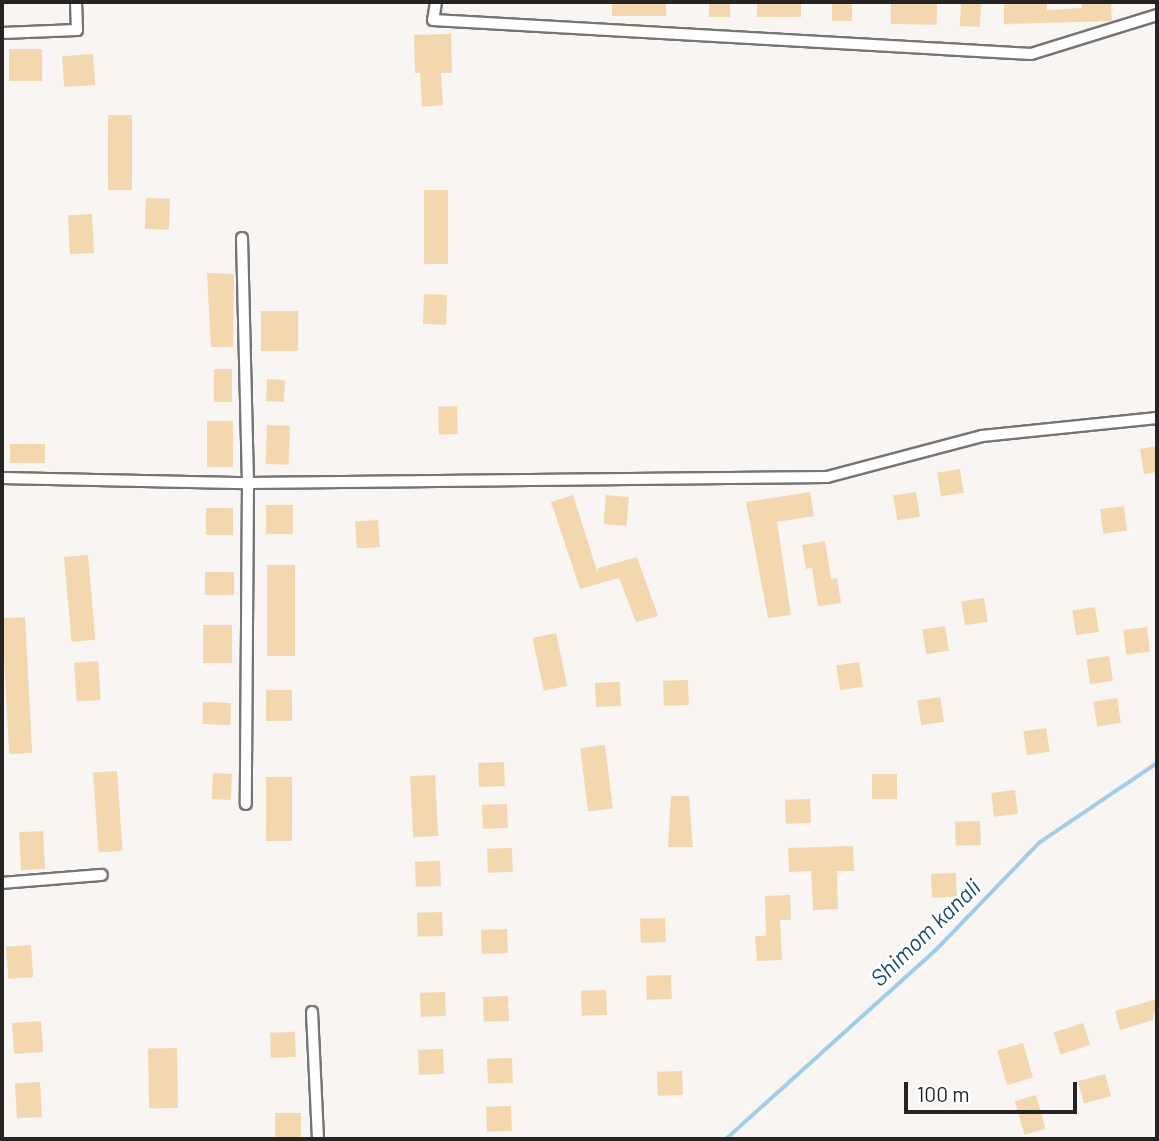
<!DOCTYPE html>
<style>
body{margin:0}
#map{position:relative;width:1159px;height:1141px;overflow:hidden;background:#f8f5f3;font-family:Barlow,sans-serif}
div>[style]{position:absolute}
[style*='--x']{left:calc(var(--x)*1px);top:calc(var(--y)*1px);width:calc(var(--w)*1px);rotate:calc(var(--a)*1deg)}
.stream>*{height:3.5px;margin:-1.75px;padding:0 1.75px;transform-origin:1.75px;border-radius:1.75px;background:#a1cdea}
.building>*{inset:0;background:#f3d8af;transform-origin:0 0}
.roads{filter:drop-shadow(2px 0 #777473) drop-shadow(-2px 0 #777473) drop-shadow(0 2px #777473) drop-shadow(0 -2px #777473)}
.street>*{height:10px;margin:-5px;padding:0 5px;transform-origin:5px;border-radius:5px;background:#fff}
span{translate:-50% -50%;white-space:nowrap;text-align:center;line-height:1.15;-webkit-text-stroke:5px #fff;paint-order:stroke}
.water-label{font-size:23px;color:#194d6b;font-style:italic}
.frame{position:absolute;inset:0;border:4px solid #252423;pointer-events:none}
.scale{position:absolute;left:904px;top:1082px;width:173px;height:32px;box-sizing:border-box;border:4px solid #252423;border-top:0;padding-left:9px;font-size:21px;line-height:24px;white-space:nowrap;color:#252423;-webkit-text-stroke:5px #fff;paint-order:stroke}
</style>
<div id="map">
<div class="stream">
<div style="--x:726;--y:1139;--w:283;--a:-42"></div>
<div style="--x:936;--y:950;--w:149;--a:-46.1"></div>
<div style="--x:1039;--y:843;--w:143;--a:-34.1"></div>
</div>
<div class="building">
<div style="left:612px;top:2px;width:54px;height:14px"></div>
<div style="left:709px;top:2px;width:21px;height:15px"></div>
<div style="left:757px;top:2px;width:44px;height:15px"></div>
<div style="left:832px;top:2px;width:20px;height:19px"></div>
<div style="left:891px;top:2px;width:46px;height:22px;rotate:1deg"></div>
<div style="clip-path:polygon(1004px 2px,1047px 2px,1047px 10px,1082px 8px,1082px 2px,1111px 2px,1112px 21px,1004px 24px)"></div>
<div style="left:961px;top:3px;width:20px;height:23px;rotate:3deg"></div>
<div style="clip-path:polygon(451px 34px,452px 73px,441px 73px,443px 105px,422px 107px,420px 73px,415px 73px,414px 35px)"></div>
<div style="left:9px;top:49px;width:33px;height:32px"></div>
<div style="left:93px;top:54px;width:31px;height:31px;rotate:86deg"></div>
<div style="left:108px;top:115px;width:24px;height:75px"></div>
<div style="left:424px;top:190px;width:24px;height:74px"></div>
<div style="left:146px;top:198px;width:24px;height:31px;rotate:2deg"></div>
<div style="left:92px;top:214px;width:39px;height:24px;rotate:87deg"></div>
<div style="clip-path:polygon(207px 273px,234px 274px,233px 347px,211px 347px)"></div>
<div style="left:424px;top:294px;width:23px;height:30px;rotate:2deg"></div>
<div style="left:261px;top:311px;width:37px;height:40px"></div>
<div style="left:214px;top:369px;width:18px;height:33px"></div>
<div style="left:267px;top:379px;width:18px;height:22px;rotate:3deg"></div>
<div style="left:457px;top:406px;width:28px;height:19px;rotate:88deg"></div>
<div style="left:207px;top:421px;width:26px;height:46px"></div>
<div style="left:267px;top:425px;width:23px;height:39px;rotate:2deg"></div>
<div style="left:45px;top:444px;width:19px;height:35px;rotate:90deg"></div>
<div style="clip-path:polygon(1157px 446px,1157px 472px,1144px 474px,1140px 449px)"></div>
<div style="left:960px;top:469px;width:24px;height:23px;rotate:81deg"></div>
<div style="clip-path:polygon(810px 492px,814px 516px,777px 522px,791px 615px,768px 618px,746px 502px)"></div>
<div style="left:916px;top:492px;width:25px;height:23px;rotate:81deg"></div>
<div style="clip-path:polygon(573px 495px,598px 574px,598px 568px,637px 557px,658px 616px,636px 622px,619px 578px,580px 589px,551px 502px)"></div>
<div style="left:606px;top:495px;width:23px;height:29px;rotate:5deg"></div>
<div style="left:266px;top:505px;width:27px;height:29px"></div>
<div style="left:1124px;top:506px;width:25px;height:24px;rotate:83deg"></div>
<div style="left:206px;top:508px;width:27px;height:27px"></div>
<div style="left:378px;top:520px;width:27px;height:23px;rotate:86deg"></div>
<div style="clip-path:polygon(825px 541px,831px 579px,837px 578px,841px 603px,818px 606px,812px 568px,806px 569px,802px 545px)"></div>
<div style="left:88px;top:555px;width:85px;height:24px;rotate:85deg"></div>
<div style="left:267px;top:565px;width:28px;height:91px"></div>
<div style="left:205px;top:572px;width:29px;height:23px"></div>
<div style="left:984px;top:598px;width:24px;height:23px;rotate:81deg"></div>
<div style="left:1095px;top:607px;width:25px;height:23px;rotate:81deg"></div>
<div style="left:25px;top:617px;width:136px;height:23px;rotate:87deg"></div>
<div style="left:203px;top:625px;width:29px;height:38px"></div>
<div style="left:945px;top:626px;width:25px;height:23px;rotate:81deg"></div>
<div style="left:1147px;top:627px;width:25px;height:24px;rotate:83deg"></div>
<div style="left:556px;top:633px;width:54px;height:24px;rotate:78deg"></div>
<div style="left:1109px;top:656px;width:25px;height:23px;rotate:81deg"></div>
<div style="left:98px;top:661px;width:39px;height:24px;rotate:86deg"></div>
<div style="left:859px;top:662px;width:25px;height:23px;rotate:81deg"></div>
<div style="left:688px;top:680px;width:25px;height:25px;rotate:88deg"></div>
<div style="left:620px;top:682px;width:24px;height:25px;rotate:88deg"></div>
<div style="left:266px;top:690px;width:26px;height:31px"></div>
<div style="left:940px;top:697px;width:25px;height:23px;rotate:81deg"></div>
<div style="left:1117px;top:698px;width:25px;height:24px;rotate:81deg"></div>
<div style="left:203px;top:702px;width:28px;height:22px;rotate:2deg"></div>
<div style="left:1046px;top:728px;width:24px;height:23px;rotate:81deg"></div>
<div style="left:605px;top:745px;width:64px;height:25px;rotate:83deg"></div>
<div style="left:504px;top:762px;width:24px;height:26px;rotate:88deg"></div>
<div style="left:117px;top:771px;width:80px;height:24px;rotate:86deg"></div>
<div style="left:213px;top:773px;width:19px;height:26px;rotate:3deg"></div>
<div style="left:872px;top:774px;width:25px;height:25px"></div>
<div style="left:435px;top:775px;width:61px;height:25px;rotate:87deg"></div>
<div style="left:266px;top:777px;width:26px;height:64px"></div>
<div style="left:1015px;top:790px;width:24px;height:24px;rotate:83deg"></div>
<div style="clip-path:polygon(671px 796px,689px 796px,693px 847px,668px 847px)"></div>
<div style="left:810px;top:799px;width:24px;height:25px;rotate:88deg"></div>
<div style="left:507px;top:804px;width:24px;height:25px;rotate:88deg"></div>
<div style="left:980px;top:821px;width:24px;height:25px;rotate:88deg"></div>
<div style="left:43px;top:831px;width:38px;height:24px;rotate:87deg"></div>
<div style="clip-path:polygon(853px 846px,854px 871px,837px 871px,838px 909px,813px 910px,811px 871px,789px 872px,788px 848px)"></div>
<div style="left:512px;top:848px;width:24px;height:25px;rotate:88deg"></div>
<div style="left:440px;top:861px;width:25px;height:25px;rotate:88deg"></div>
<div style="left:956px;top:873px;width:24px;height:25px;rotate:88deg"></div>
<div style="clip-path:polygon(790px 895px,791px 920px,780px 920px,782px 960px,757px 961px,755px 936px,766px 936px,765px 896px)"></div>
<div style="left:442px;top:912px;width:24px;height:25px;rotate:88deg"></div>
<div style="left:665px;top:918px;width:24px;height:25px;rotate:88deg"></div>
<div style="left:507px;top:929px;width:24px;height:26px;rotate:88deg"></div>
<div style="left:31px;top:945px;width:32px;height:25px;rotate:86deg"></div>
<div style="left:671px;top:975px;width:24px;height:25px;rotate:88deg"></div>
<div style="left:606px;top:990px;width:25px;height:25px;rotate:88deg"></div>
<div style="left:445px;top:992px;width:24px;height:25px;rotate:88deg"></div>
<div style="left:508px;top:996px;width:25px;height:25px;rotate:88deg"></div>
<div style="clip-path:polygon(1157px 999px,1153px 1020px,1120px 1030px,1115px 1011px)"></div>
<div style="left:41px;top:1021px;width:31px;height:29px;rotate:86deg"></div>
<div style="left:1083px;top:1023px;width:23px;height:31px;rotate:72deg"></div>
<div style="left:295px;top:1032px;width:25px;height:25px;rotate:88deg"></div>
<div style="left:1023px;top:1043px;width:36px;height:27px;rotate:74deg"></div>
<div style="left:177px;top:1048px;width:60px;height:29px;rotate:89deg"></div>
<div style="left:443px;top:1049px;width:25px;height:25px;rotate:88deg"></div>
<div style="left:512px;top:1058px;width:25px;height:25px;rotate:88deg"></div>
<div style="left:682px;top:1071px;width:24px;height:25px;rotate:88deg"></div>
<div style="left:1105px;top:1074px;width:23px;height:28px;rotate:75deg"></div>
<div style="left:40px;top:1082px;width:35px;height:25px;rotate:87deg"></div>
<div style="left:1036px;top:1095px;width:35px;height:22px;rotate:74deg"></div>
<div style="left:511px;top:1106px;width:25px;height:25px;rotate:88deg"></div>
<div style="left:301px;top:1113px;width:25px;height:26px;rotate:90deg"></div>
</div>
<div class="roads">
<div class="street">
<div style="--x:436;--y:2;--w:18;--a:99"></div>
<div style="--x:433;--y:20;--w:599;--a:3.25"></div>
<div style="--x:1031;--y:54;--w:132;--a:-17.2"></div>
<div style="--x:2;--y:33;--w:75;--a:-2.3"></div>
<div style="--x:77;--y:30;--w:28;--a:-92"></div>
<div style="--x:242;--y:238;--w:245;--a:88.6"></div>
<div style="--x:248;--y:483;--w:321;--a:90.4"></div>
<div style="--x:2;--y:478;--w:246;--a:1.2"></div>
<div style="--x:248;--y:483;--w:579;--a:-0.59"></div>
<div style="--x:827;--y:477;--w:160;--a:-14.8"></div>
<div style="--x:982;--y:436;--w:176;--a:-5.9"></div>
<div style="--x:2;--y:883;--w:100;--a:-4.6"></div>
<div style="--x:312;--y:1012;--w:127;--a:87.3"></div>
</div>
</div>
<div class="water-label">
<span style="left:925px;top:932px;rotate:-44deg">Shimom kanali</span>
</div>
<div class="frame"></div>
<div class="scale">100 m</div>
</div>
